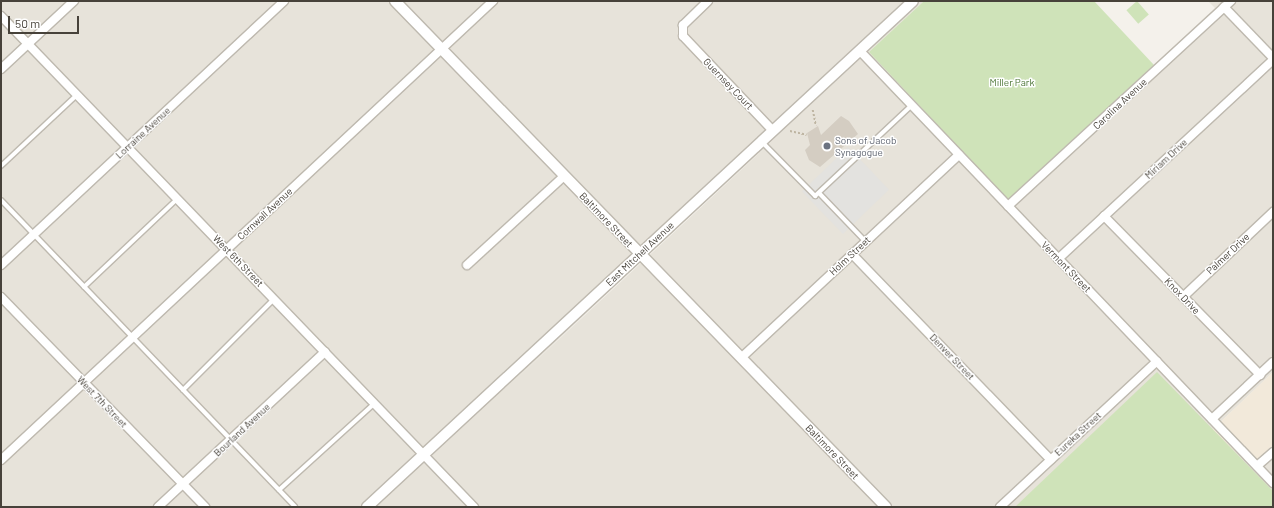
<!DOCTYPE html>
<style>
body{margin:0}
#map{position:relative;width:1274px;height:508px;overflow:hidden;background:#f4f1eb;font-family:Barlow,sans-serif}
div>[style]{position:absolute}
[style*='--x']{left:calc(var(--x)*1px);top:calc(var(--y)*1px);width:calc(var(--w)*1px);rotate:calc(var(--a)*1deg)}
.residential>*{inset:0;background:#e7e3da}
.commercial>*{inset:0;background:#f2e9da}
.green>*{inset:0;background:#cfe3b9;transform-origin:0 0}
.parking>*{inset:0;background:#e3e2df;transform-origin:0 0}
.building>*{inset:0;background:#d4cdc2}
.path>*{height:1.5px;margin-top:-0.75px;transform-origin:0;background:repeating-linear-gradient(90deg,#beb5a2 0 2px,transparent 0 4px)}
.roads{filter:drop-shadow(1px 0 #beb9af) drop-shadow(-1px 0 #beb9af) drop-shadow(0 1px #beb9af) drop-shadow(0 -1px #beb9af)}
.service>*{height:4px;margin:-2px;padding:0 2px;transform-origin:2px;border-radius:2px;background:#fff}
.minor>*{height:8px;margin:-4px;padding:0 4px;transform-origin:4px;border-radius:4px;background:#fff}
.tertiary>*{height:10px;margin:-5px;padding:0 5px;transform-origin:5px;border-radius:5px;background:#fff}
.dots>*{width:11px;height:11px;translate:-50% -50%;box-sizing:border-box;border:2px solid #fff;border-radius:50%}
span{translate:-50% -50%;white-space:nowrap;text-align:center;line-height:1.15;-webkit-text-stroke:3px #fff;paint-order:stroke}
.park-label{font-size:10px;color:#4a7334}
.street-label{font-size:10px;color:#47423a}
.worship-label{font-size:10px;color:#5b616d}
.left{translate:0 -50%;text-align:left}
.frame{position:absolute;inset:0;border:2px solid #47423a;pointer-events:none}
.scale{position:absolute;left:8px;top:16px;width:71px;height:18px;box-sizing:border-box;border:2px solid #47423a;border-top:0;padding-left:5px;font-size:12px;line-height:14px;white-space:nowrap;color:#47423a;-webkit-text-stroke:3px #fff;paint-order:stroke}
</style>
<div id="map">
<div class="residential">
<div style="clip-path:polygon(evenodd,1px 1px,924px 1px,869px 52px,1008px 200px,1215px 8px,1208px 1px,1273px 1px,1273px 372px,1212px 430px,1273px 445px,1273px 507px,1px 507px,1px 1px,782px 132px,512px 383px,648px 255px,782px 132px)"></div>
</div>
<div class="commercial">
<div style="clip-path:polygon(1273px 372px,1273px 445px,1250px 466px,1212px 430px)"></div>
</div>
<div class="green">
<div style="clip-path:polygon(924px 1px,1094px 1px,1154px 65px,1008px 200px,869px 52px)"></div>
<div style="left:1137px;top:1px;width:18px;height:14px;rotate:49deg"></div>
<div style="clip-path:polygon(1157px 372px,1273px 491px,1273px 507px,1015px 507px)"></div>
</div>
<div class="parking">
<div style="left:848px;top:147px;width:59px;height:64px;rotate:46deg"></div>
</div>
<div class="building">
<div style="clip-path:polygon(841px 116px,849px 121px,858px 134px,820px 167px,809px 160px,805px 150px,810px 145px,807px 133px,818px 126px,821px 135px)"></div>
</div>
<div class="path">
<div style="--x:813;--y:110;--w:16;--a:79"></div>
<div style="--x:790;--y:131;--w:17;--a:13"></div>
</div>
<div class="roads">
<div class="service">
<div style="--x:762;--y:142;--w:76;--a:45.5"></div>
<div style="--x:815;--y:196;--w:133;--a:-43.2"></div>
<div style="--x:1;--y:166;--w:104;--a:-43.1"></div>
<div style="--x:819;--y:193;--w:66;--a:46.2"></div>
<div style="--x:1;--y:200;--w:425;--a:46.2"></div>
<div style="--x:84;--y:287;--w:129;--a:-43.4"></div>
<div style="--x:183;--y:390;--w:129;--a:-45"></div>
<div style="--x:279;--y:490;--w:128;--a:-42.2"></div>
</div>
<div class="minor">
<div style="--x:708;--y:1;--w:35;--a:136"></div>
<div style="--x:683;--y:25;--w:11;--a:90"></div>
<div style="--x:683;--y:36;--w:131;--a:46.5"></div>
<div style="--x:1224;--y:7;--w:71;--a:46.1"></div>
<div style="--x:1;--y:16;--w:682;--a:46.07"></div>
<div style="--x:860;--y:51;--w:598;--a:46.29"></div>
<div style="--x:1;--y:69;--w:100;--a:-43"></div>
<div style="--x:1008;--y:206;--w:303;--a:-42.6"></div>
<div style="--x:1104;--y:216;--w:223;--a:45.5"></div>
<div style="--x:852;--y:254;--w:286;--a:46"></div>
<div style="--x:1058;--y:259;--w:293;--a:-42.8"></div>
<div style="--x:1;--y:265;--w:387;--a:-43"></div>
<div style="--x:467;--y:265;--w:132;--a:-42.5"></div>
<div style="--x:1;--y:297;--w:293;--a:45.8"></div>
<div style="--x:1183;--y:297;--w:124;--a:-43.4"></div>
<div style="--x:741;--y:358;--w:298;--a:-43"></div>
<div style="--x:1212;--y:419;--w:83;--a:-43.1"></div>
<div style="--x:1;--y:460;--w:673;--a:-43.01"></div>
<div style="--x:1257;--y:466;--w:21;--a:-41"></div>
<div style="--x:158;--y:507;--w:228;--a:-42.9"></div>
<div style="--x:1000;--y:507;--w:214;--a:-42.9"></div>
</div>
<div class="tertiary">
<div style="--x:395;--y:1;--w:705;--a:45.86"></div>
<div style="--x:367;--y:507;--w:744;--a:-42.82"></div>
</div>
</div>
<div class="dots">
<div style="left:827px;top:146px;background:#6b7280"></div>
</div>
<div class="park-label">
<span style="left:1012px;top:83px">Miller Park</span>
</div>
<div class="street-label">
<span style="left:728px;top:84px;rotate:46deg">Guernsey Court</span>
<span style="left:1120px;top:104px;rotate:-43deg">Carolina Avenue</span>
<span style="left:143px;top:133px;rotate:-43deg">Lorraine Avenue</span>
<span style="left:1166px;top:159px;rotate:-43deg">Miriam Drive</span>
<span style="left:265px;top:214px;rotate:-43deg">Cornwall Avenue</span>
<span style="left:606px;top:220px;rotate:46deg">Baltimore Street</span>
<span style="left:640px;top:254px;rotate:-43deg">East Mitchell Avenue</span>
<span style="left:1228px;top:254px;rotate:-43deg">Palmer Drive</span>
<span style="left:850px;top:256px;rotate:-43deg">Holm Street</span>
<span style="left:238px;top:261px;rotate:46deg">West 6th Street</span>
<span style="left:1066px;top:267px;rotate:46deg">Vermont Street</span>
<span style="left:1182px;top:296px;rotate:46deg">Knox Drive</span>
<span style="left:952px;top:357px;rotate:46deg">Denver Street</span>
<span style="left:102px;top:402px;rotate:46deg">West 7th Street</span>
<span style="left:242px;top:430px;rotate:-43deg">Bourland Avenue</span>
<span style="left:1078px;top:434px;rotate:-43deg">Eureka Street</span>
<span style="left:832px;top:452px;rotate:46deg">Baltimore Street</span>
</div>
<div class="worship-label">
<span class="left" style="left:835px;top:146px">Sons of Jacob<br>Synagogue</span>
</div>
<div class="frame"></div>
<div class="scale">50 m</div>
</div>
